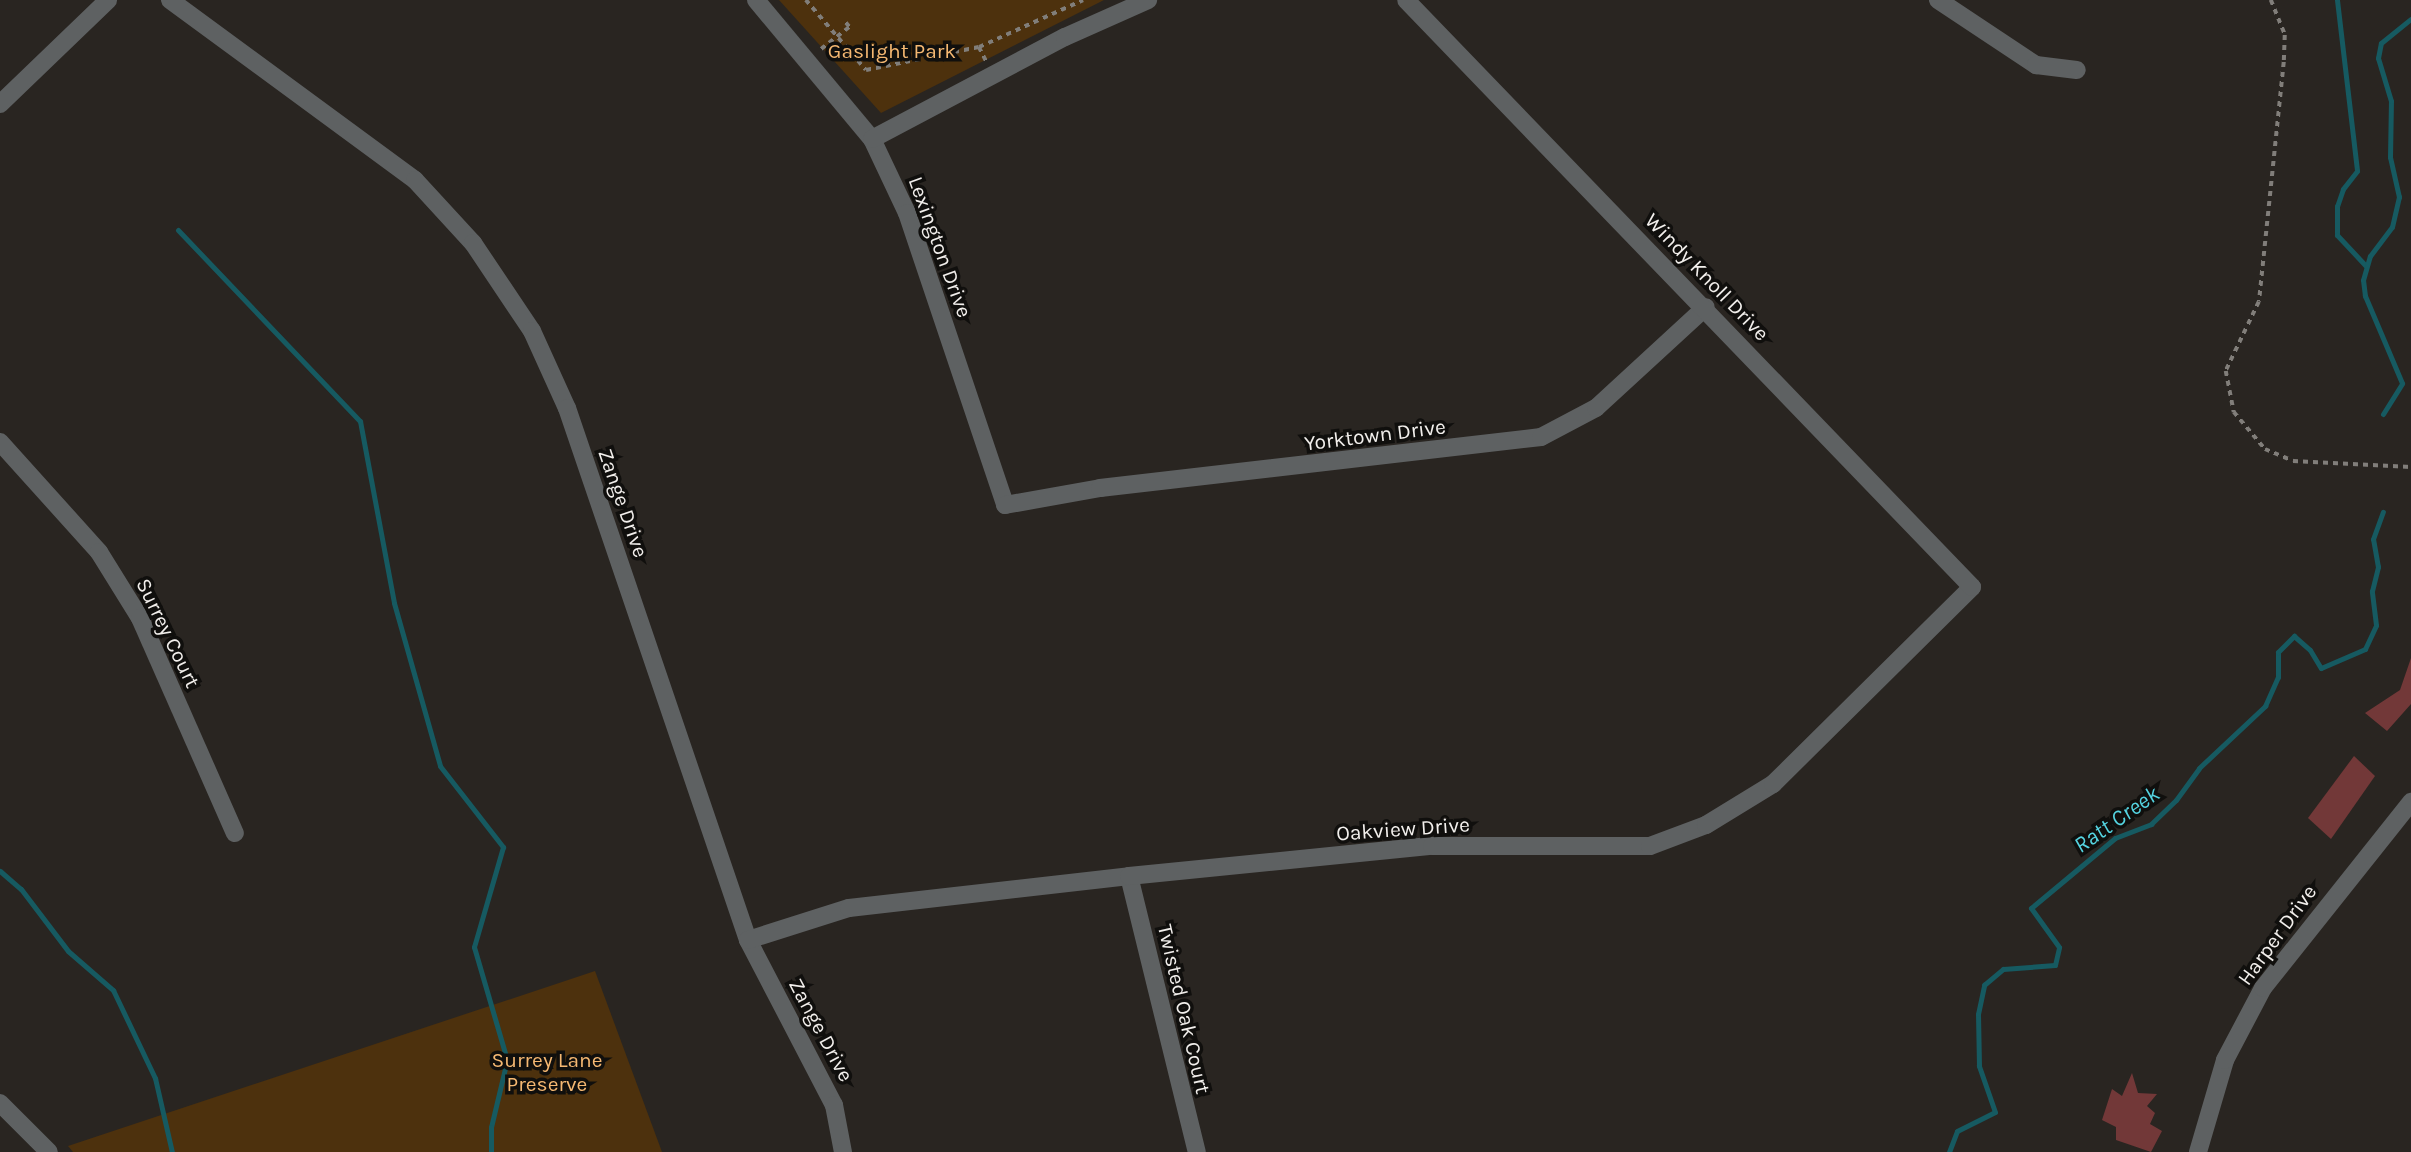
<!DOCTYPE html>
<style>
body{margin:0}
#map{position:relative;width:2411px;height:1152px;overflow:hidden;background:#292521;font-family:Karla,sans-serif}
div>[style]{position:absolute}
[style*='--x']{left:calc(var(--x)*1px);top:calc(var(--y)*1px);width:calc(var(--w)*1px);rotate:calc(var(--a)*1deg)}
.green>*{inset:0;background:#4d310d}
.stream>*{height:5px;margin:-2.5px;padding:0 2.5px;transform-origin:2.5px;border-radius:2.5px;background:#165a61}
.building>*{inset:0;background:#723838}
.path>*{height:3.5px;margin-top:-1.75px;transform-origin:0;background:repeating-linear-gradient(90deg,#817e7a 0 5px,transparent 0 10px)}
.street>*{height:18px;margin:-9px;padding:0 9px;transform-origin:9px;border-radius:9px;background:#5e6162}
span{translate:-50% -50%;white-space:nowrap;text-align:center;line-height:1.15;-webkit-text-stroke:7px #100f0d;paint-order:stroke}
.park-label{font-size:21px;color:#f5b872}
.street-label{font-size:21px;color:#f2efec}
.water-label{font-size:23px;color:#55d4e1;font-style:italic}
</style>
<div id="map">
<div class="green">
<div style="clip-path:polygon(779px 0,1104px 0,881px 113px)"></div>
<div style="clip-path:polygon(595px 971px,662px 1152px,73px 1152px,68px 1146px)"></div>
</div>
<div class="stream">
<div style="--x:2337;--y:0;--w:172;--a:83.3"></div>
<div style="--x:2357;--y:171;--w:23;--a:128"></div>
<div style="--x:2343;--y:189;--w:18;--a:109"></div>
<div style="--x:2337;--y:206;--w:29;--a:90"></div>
<div style="--x:2337;--y:235;--w:42;--a:46.9"></div>
<div style="--x:178;--y:230;--w:264;--a:46.4"></div>
<div style="--x:360;--y:421;--w:185;--a:79.4"></div>
<div style="--x:394;--y:603;--w:169;--a:74.2"></div>
<div style="--x:440;--y:766;--w:103;--a:52.1"></div>
<div style="--x:503;--y:847;--w:104;--a:106.2"></div>
<div style="--x:474;--y:947;--w:118;--a:73.7"></div>
<div style="--x:507;--y:1060;--w:69;--a:103.4"></div>
<div style="--x:491;--y:1127;--w:25;--a:90"></div>
<div style="--x:2402;--y:383;--w:95;--a:-113"></div>
<div style="--x:2365;--y:296;--w:16;--a:-97"></div>
<div style="--x:2363;--y:280;--w:25;--a:-74"></div>
<div style="--x:2370;--y:256;--w:36;--a:-53"></div>
<div style="--x:2392;--y:227;--w:31;--a:-77"></div>
<div style="--x:2399;--y:197;--w:41;--a:-102.7"></div>
<div style="--x:2390;--y:157;--w:56;--a:-89"></div>
<div style="--x:2391;--y:101;--w:45;--a:-106.8"></div>
<div style="--x:2378;--y:58;--w:15;--a:-79"></div>
<div style="--x:2381;--y:43;--w:38;--a:-39"></div>
<div style="--x:2383;--y:414;--w:36;--a:-58"></div>
<div style="--x:0;--y:871;--w:28;--a:41"></div>
<div style="--x:21;--y:889;--w:78;--a:52.8"></div>
<div style="--x:68;--y:951;--w:60;--a:40.9"></div>
<div style="--x:113;--y:990;--w:98;--a:64.5"></div>
<div style="--x:155;--y:1078;--w:76;--a:77.1"></div>
<div style="--x:1949;--y:1152;--w:22;--a:-69"></div>
<div style="--x:1957;--y:1131;--w:42;--a:-26.6"></div>
<div style="--x:1995;--y:1112;--w:49;--a:-109.2"></div>
<div style="--x:1979;--y:1066;--w:52;--a:-91.1"></div>
<div style="--x:1978;--y:1014;--w:30;--a:-78"></div>
<div style="--x:1984;--y:985;--w:25;--a:-40"></div>
<div style="--x:2003;--y:969;--w:52;--a:-4.4"></div>
<div style="--x:2055;--y:965;--w:18;--a:-77"></div>
<div style="--x:2059;--y:947;--w:48;--a:-125.7"></div>
<div style="--x:2031;--y:908;--w:109;--a:-39.8"></div>
<div style="--x:2115;--y:838;--w:39;--a:-21"></div>
<div style="--x:2151;--y:824;--w:35;--a:-44"></div>
<div style="--x:2176;--y:800;--w:39;--a:-54"></div>
<div style="--x:2199;--y:768;--w:91;--a:-43.2"></div>
<div style="--x:2265;--y:706;--w:32;--a:-66"></div>
<div style="--x:2278;--y:677;--w:25;--a:-90"></div>
<div style="--x:2278;--y:652;--w:23;--a:-45"></div>
<div style="--x:2294;--y:636;--w:21;--a:41"></div>
<div style="--x:2310;--y:650;--w:21;--a:59"></div>
<div style="--x:2321;--y:668;--w:48;--a:-23.4"></div>
<div style="--x:2365;--y:649;--w:26;--a:-65"></div>
<div style="--x:2376;--y:625;--w:34;--a:-97"></div>
<div style="--x:2372;--y:591;--w:25;--a:-76"></div>
<div style="--x:2378;--y:567;--w:28;--a:-100"></div>
<div style="--x:2373;--y:539;--w:29;--a:-70"></div>
</div>
<div class="building">
<div style="clip-path:polygon(2411px 658px,2411px 704px,2387px 731px,2365px 713px,2400px 690px)"></div>
<div style="clip-path:polygon(2354px 756px,2375px 776px,2331px 839px,2308px 818px)"></div>
<div style="clip-path:polygon(2132px 1073px,2138px 1093px,2157px 1094px,2147px 1106px,2155px 1113px,2150px 1124px,2162px 1131px,2151px 1152px,2116px 1140px,2116px 1127px,2102px 1120px,2112px 1089px,2122px 1096px)"></div>
</div>
<div class="path">
<div style="--x:806;--y:0;--w:92;--a:49.4"></div>
<div style="--x:866;--y:70;--w:115;--a:-11.5"></div>
<div style="--x:979;--y:47;--w:114;--a:-24.3"></div>
<div style="--x:2271;--y:0;--w:38;--a:68"></div>
<div style="--x:2285;--y:35;--w:27;--a:92"></div>
<div style="--x:2284;--y:62;--w:241;--a:95.9"></div>
<div style="--x:2259;--y:302;--w:76;--a:115.6"></div>
<div style="--x:2226;--y:371;--w:42;--a:79"></div>
<div style="--x:2234;--y:412;--w:48;--a:50"></div>
<div style="--x:2265;--y:449;--w:30;--a:23"></div>
<div style="--x:2293;--y:461;--w:118;--a:2.9"></div>
<div style="--x:979;--y:47;--w:16;--a:63"></div>
<div style="--x:821;--y:49;--w:36;--a:-38"></div>
<div style="--x:849;--y:27;--w:8;--a:-130"></div>
</div>
<div class="street">
<div style="--x:170;--y:0;--w:304;--a:36.3"></div>
<div style="--x:415;--y:180;--w:86;--a:47.4"></div>
<div style="--x:473;--y:243;--w:106;--a:56.2"></div>
<div style="--x:532;--y:331;--w:85;--a:65.6"></div>
<div style="--x:567;--y:408;--w:562;--a:71.21"></div>
<div style="--x:748;--y:940;--w:186;--a:62.5"></div>
<div style="--x:834;--y:1105;--w:48;--a:79.2"></div>
<div style="--x:756;--y:0;--w:181;--a:50.2"></div>
<div style="--x:872;--y:139;--w:82;--a:64.7"></div>
<div style="--x:907;--y:213;--w:308;--a:71.4"></div>
<div style="--x:1005;--y:505;--w:97;--a:-10.1"></div>
<div style="--x:1100;--y:488;--w:444;--a:-6.6"></div>
<div style="--x:1541;--y:437;--w:62;--a:-27.8"></div>
<div style="--x:1596;--y:408;--w:149;--a:-42.6"></div>
<div style="--x:1938;--y:0;--w:118;--a:33.6"></div>
<div style="--x:2036;--y:65;--w:41;--a:7"></div>
<div style="--x:0;--y:104;--w:150;--a:-43.9"></div>
<div style="--x:872;--y:139;--w:218;--a:-27.9"></div>
<div style="--x:1065;--y:37;--w:91;--a:-24"></div>
<div style="--x:0;--y:442;--w:148;--a:48"></div>
<div style="--x:99;--y:552;--w:78;--a:58.2"></div>
<div style="--x:140;--y:618;--w:235;--a:66.2"></div>
<div style="--x:1129;--y:876;--w:284;--a:76.2"></div>
<div style="--x:748;--y:940;--w:106;--a:-17.6"></div>
<div style="--x:849;--y:908;--w:282;--a:-6.5"></div>
<div style="--x:1129;--y:876;--w:304;--a:-5.7"></div>
<div style="--x:1432;--y:846;--w:218;--a:0"></div>
<div style="--x:1650;--y:846;--w:60;--a:-20.6"></div>
<div style="--x:1706;--y:825;--w:79;--a:-31.5"></div>
<div style="--x:1773;--y:784;--w:280;--a:-44.7"></div>
<div style="--x:1972;--y:587;--w:815;--a:-133.96"></div>
<div style="--x:0;--y:1103;--w:69;--a:45"></div>
<div style="--x:2198;--y:1152;--w:96;--a:-73.6"></div>
<div style="--x:2225;--y:1060;--w:81;--a:-62.2"></div>
<div style="--x:2263;--y:988;--w:238;--a:-51.5"></div>
</div>
<div class="park-label">
<span style="left:892px;top:51px">Gaslight Park</span>
<span style="left:547px;top:1072px">Surrey Lane<br>Preserve</span>
</div>
<div class="street-label">
<span style="left:940px;top:247px;rotate:70deg">Lexington Drive</span>
<span style="left:1707px;top:277px;rotate:46deg">Windy Knoll Drive</span>
<span style="left:1375px;top:435px;rotate:-7deg">Yorktown Drive</span>
<span style="left:623px;top:503px;rotate:71deg">Zange Drive</span>
<span style="left:168px;top:633px;rotate:64deg">Surrey Court</span>
<span style="left:1403px;top:829px;rotate:-4deg">Oakview Drive</span>
<span style="left:2277px;top:935px;rotate:-54deg">Harper Drive</span>
<span style="left:1184px;top:1009px;rotate:77deg">Twisted Oak Court</span>
<span style="left:821px;top:1030px;rotate:62deg">Zange Drive</span>
</div>
<div class="water-label">
<span style="left:2117px;top:820px;rotate:-35deg">Ratt Creek</span>
</div>
</div>
